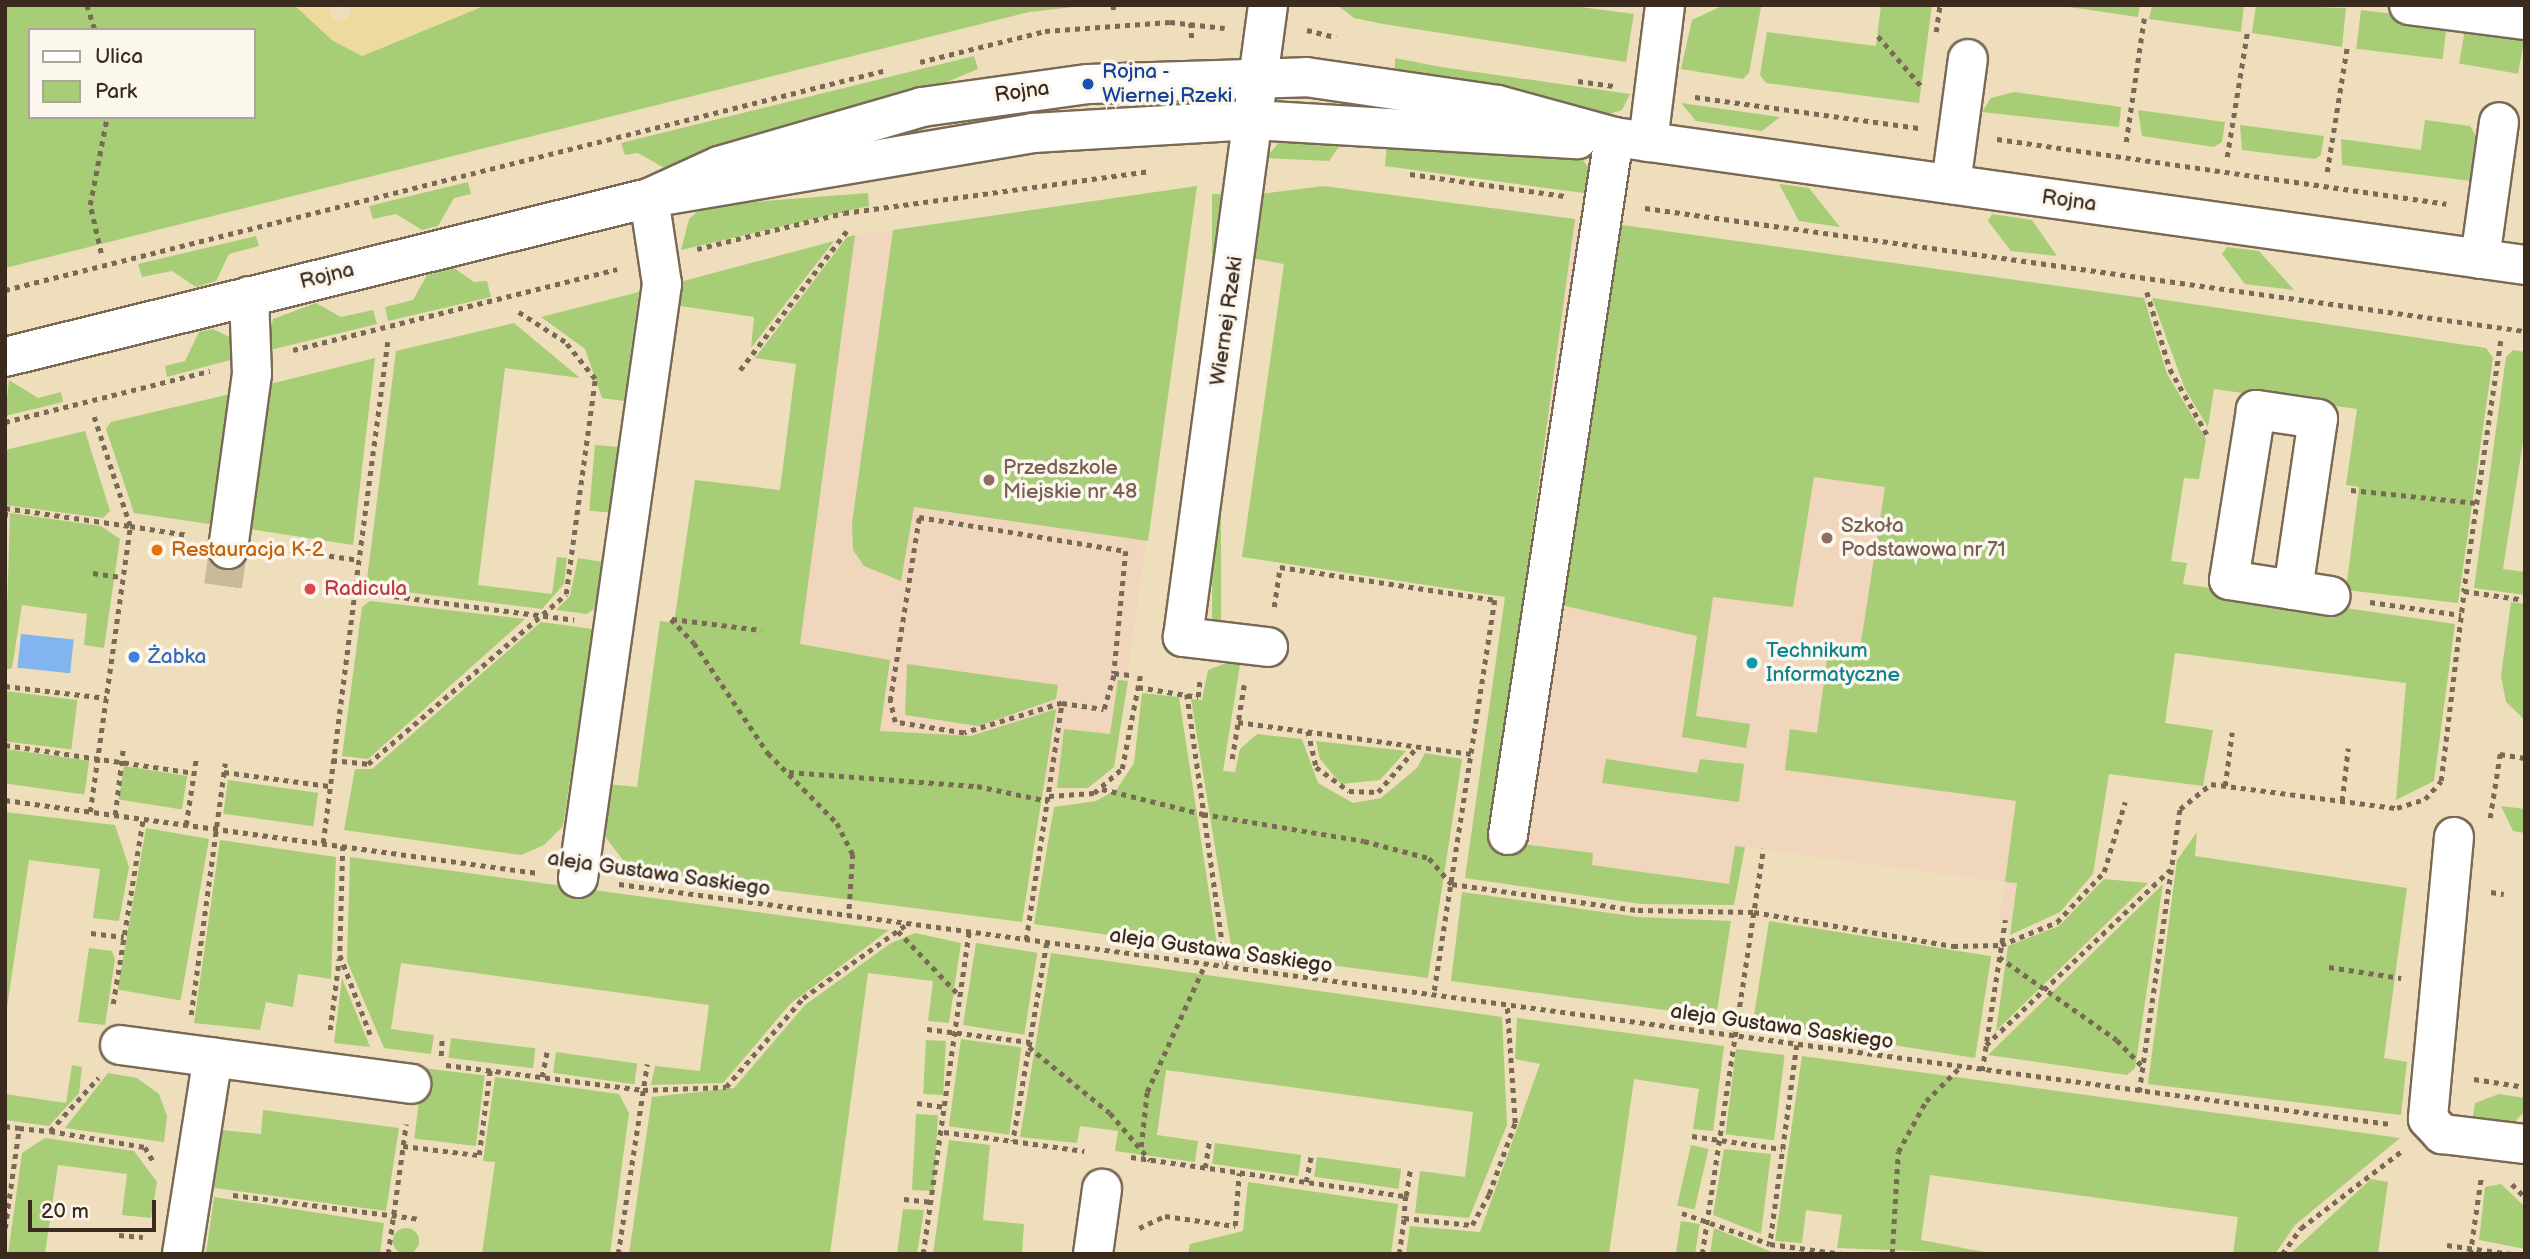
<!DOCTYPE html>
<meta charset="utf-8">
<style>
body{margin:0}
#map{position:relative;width:2530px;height:1259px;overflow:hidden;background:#eedebb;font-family:"Balsamiq Sans",sans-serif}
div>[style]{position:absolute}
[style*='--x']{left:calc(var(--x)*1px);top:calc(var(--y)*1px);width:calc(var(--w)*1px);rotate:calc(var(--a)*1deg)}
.built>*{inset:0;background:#efd6bc}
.green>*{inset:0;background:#a8cd77;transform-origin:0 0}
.round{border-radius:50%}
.sand>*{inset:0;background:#eeda9e}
.water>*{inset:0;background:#82b5ef;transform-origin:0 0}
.minor-tunnel>*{height:38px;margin-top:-19px;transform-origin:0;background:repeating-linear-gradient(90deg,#caba9c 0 38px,transparent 0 57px)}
.path>*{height:4.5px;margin-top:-2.25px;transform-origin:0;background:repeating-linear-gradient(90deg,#7a6955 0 5px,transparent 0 10px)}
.roads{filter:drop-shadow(2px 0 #7a6955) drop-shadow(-2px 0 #7a6955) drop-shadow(0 2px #7a6955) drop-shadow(0 -2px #7a6955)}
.minor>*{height:38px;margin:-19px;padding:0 19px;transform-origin:19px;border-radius:19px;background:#fff}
.dots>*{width:19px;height:19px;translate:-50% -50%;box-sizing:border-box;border:4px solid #fbf7ec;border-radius:50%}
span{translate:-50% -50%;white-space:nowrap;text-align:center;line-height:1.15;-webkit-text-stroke:7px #fbf7ec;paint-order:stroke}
.transit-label{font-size:21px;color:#164399}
.left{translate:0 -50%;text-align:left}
.street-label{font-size:21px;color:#3b2a1e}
.education-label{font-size:21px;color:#785e54}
.food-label{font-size:21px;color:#c56008}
.health-label{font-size:21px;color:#be3a42}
.culture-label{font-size:21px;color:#0d838f}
.shop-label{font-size:21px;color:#366cbe}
.frame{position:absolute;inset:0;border:7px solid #3b2a1e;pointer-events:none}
.legend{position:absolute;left:28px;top:28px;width:228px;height:91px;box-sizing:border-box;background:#fbf7ec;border:2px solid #aea59a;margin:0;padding:9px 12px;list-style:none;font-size:21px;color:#3b2a1e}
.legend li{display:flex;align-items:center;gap:14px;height:35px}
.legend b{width:35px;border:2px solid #aea59a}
.scale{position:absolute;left:28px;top:1200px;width:128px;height:32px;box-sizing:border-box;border:4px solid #3b2a1e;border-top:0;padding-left:9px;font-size:21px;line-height:24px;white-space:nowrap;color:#3b2a1e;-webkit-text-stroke:5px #fbf7ec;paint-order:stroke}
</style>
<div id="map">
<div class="built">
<div style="clip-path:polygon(1017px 215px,1191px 226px,1114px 767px,1088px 788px,1072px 790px,785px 749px,855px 235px)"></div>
<div style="clip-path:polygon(1575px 219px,2109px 294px,2060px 912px,2037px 924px,1999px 920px,2005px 882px,1735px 846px,1729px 884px,1488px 849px)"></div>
</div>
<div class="green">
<div style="clip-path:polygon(evenodd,5px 5px,294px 5px,362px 56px,486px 5px,1091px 5px,1029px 12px,5px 268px,5px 5px,30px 30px,254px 30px,254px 117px,30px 117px,30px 30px)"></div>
<div style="clip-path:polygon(1337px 5px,1565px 5px,1634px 14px,1626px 62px,1383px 24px,1354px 18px)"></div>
<div style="clip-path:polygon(1724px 5px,1761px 7px,1749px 73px,1743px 79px,1681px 69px,1692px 20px)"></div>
<div style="clip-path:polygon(1881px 5px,1932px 5px,1919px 103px,1766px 83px,1760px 75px,1767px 32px,1876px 46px)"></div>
<div style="clip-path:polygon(2055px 5px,2140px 5px,2138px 17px)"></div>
<div style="clip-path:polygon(2152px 5px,2244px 5px,2241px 32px,2149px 19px)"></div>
<div style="clip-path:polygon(2256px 5px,2346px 8px,2342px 47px,2252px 33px)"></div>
<div style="left:2361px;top:10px;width:87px;height:39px;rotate:7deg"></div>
<div style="left:2466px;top:24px;width:60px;height:40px;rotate:10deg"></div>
<div style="clip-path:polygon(974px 56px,978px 69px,913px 96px,666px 169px,638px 153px,625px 155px,621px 143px)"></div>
<div style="clip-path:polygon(1395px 58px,1441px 67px,1630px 94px,1622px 110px,1609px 114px,1395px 75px)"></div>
<div style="clip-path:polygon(2014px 92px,2121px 107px,2119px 127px,1982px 112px,1991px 98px)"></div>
<div style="clip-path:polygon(1681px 103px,1780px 117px,1762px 131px,1696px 121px)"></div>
<div style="clip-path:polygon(2138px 110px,2225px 122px,2222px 142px,2214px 147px,2142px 136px)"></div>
<div style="clip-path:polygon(2425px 120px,2470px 126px,2481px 145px,2479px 182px,2342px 165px,2341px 139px,2421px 150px)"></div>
<div style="clip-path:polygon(2240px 125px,2324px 136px,2321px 155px,2315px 159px,2242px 150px)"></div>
<div style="clip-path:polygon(1345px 138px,1329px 161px,1266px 158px,1280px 141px)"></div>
<div style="clip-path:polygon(1387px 141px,1580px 156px,1590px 170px,1591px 194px,1385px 166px)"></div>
<div style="clip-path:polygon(468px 182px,471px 194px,454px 198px,438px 226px,422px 230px,396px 214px,373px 219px,369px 206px)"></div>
<div style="clip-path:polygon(1779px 184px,1809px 188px,1840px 227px,1799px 221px)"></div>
<div style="clip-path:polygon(1197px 186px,1148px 541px,914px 507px,901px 581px,864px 566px,853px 550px,852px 523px,893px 230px)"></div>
<div style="clip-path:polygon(1323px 186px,1575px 219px,1523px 599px,1530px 601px,1499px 841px,1593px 853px,1592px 865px,1729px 884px,1735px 846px,1745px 847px,1734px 905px,1641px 904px,1465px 878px,1505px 597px,1242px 557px,1284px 264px,1251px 258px,1260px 194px)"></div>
<div style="clip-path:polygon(868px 193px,869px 206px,681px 250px,689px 219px,703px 206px)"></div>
<div style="left:1212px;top:194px;width:9px;height:449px"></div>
<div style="clip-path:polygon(1992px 214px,2032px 220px,2057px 256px,2011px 251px,1988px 221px)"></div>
<div style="clip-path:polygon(1608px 223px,2144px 298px,2167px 374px,2206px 439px,2199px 479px,2184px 478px,2171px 561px,2187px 563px,2183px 584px,2455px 624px,2434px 781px,2396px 800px,2406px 683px,2175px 653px,2165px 723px,2213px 730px,2203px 786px,2109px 774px,2093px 874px,2060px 912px,2010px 935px,2017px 883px,2005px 882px,2016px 801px,1785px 770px,1790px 729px,1817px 733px,1828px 652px,1859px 655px,1885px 487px,1814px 477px,1793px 607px,1713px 597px,1696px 716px,1750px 724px,1746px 748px,1682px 737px,1697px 636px,1561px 605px)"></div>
<div style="clip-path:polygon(855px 235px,800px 644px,890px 660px,880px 731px,971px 736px,1056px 709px,1022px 922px,656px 875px,626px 864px,606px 838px,607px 784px,637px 787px,660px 621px,674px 623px,695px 480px,780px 490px,796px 364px,755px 358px,847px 237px)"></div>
<div style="clip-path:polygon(256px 236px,259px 246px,229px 254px,216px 281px,196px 287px,172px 271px,142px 277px,138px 264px)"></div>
<div style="clip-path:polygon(834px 241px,751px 348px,754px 317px,674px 305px,676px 283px)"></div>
<div style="clip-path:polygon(2227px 247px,2259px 251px,2294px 290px,2245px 284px,2222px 254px)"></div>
<div style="clip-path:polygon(454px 268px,474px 282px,487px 281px,491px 297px,388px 321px,385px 307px,413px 300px,427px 275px)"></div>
<div style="clip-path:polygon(639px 292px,624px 401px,602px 398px,585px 349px,541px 317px)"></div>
<div style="clip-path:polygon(2152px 298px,2486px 348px,2493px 358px,2458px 603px,2346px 590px,2359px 487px,2346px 485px,2357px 409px,2214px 389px,2208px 427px,2185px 389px)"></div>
<div style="clip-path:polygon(316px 303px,341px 317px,373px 310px,377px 324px,266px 351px,273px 319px)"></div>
<div style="clip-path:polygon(514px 323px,580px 378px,505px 368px,478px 585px,552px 594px,557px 557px,567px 558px,564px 584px,542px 609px,373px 588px,367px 579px,396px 351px)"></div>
<div style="clip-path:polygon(213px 329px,238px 341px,245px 356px,167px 377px,165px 366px,185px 361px,199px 332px)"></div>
<div style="clip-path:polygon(2513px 350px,2525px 352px,2525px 429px,2503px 569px,2525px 572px,2525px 595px,2474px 588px,2506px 357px)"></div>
<div style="clip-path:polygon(375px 358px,353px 545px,249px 529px,270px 384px)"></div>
<div style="clip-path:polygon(9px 380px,38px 398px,61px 392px,63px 402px,5px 416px)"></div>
<div style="clip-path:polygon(239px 392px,216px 525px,134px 513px,106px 429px,111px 422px)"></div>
<div style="clip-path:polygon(85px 431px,110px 511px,103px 518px,5px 505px,5px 450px)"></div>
<div style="left:595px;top:445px;width:23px;height:66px;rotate:5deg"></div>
<div style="clip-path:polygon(10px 513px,101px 526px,120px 539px,104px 648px,84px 645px,87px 614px,22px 605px,12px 668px,5px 670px)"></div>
<div style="clip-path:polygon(578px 558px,603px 562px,595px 608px,587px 614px,556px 610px,570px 596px)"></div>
<div style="clip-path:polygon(370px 601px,525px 619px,368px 759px,342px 756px,362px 607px)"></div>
<div style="clip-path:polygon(2511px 602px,2525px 604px,2525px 720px,2506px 702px,2501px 676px)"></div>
<div style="clip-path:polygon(541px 622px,593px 629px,563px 826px,544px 845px,521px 855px,344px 830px,355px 769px,372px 769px)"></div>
<div style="clip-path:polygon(1232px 661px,1240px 665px,1223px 771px,1235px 772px,1240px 749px,1257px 734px,1302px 739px,1318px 783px,1353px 803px,1381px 798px,1417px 768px,1425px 753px,1462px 759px,1428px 978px,1232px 952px,1191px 699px,1202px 700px,1208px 670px)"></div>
<div style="clip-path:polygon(907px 664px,1058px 685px,1056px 699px,978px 726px,905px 715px)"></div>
<div style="clip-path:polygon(1118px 680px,1128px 681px,1114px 767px,1088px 788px,1057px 788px,1064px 729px,1110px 734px)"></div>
<div style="left:5px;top:691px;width:73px;height:50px;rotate:7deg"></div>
<div style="clip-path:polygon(1142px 693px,1179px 697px,1218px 951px,1034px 924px,1054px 807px,1096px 801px,1117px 789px,1134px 763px)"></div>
<div style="clip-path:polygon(1316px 741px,1406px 751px,1380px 780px,1341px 784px,1320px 759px)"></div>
<div style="left:5px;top:749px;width:85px;height:34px;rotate:8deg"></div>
<div style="clip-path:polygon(1606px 759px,1697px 773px,1700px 759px,1744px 764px,1739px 802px,1602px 783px)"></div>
<div style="left:124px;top:766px;width:64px;height:34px;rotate:9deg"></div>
<div style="left:228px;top:780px;width:91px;height:34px;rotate:8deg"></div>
<div style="clip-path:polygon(2501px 806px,2525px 809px,2525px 833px,2513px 831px)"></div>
<div style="clip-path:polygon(5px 812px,115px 825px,129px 867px,119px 921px,93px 918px,100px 869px,29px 860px,5px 1021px)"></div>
<div style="left:146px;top:828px;width:64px;height:164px;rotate:10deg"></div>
<div style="clip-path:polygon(2197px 832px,2195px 856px,2407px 888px,2384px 1058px,2407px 1062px,2401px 1115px,2148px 1084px,2177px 860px)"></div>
<div style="clip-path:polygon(220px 840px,336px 857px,331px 979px,298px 974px,293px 1007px,266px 1002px,260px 1030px,194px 1023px)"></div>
<div style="clip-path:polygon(350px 857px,889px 930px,790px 1004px,723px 1083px,651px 1085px,655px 1066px,700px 1071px,709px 1005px,401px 963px,391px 1029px,434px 1035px,431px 1054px,384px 1048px,347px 961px)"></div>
<div style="clip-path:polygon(2104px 879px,2148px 883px,1996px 1031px,2008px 946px,2059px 926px)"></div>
<div style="clip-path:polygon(2163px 884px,2135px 1068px,2127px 1075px,1988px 1055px)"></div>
<div style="clip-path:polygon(1462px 892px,1638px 917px,1731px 921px,1716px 1017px,1451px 981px)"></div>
<div style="left:1769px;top:921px;width:225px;height:103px;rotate:9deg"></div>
<div style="clip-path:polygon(915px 933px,961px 943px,949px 1023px,928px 1021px,933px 981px,868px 973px,830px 1254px,629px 1254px,652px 1097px,734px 1088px,805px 1005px,891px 943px)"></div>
<div style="left:976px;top:943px;width:62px;height:83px;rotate:9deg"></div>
<div style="clip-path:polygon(89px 948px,112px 951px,115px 959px,105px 1025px,78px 1022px)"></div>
<div style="clip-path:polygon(1051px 953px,1502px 1017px,1507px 1125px,1469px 1218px,1415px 1213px,1420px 1171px,1465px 1177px,1473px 1112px,1166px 1070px,1157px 1135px,1198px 1141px,1195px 1162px,1115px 1151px,1118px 1131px,1080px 1126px,1077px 1143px,1020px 1137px)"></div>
<div style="clip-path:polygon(342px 978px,370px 1047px,334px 1043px)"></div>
<div style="clip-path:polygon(1517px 1018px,1724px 1046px,1713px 1131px,1693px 1129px,1699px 1089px,1634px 1079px,1609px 1254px,1406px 1254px,1410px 1226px,1480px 1232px,1540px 1064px,1515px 1059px)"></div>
<div style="left:451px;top:1038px;width:85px;height:20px;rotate:7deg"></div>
<div style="left:961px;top:1039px;width:61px;height:88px;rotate:8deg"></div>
<div style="left:926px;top:1040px;width:20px;height:54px;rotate:3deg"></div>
<div style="left:1736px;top:1049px;width:49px;height:86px;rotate:7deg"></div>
<div style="left:556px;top:1052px;width:82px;height:21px;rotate:8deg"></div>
<div style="clip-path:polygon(1802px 1056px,2400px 1138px,2295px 1225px,2275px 1254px,2233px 1254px,2238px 1217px,1930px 1175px,1921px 1240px,1995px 1254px,1837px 1248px,1842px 1215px,1806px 1210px,1802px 1243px,1775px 1241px)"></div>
<div style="clip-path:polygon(72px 1065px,82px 1067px,79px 1093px,49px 1126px,5px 1120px,5px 1094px,66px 1103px)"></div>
<div style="left:423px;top:1068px;width:62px;height:71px;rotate:7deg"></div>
<div style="clip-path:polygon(108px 1073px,137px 1078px,159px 1094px,167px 1116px,164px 1142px,65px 1128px)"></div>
<div style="clip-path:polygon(495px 1077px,619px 1094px,629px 1113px,610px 1254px,482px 1254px,495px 1162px,483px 1161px)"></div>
<div style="clip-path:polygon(2499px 1094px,2525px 1098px,2525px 1111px,2510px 1127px,2472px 1122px,2475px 1103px)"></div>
<div style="clip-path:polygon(263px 1110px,399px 1128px,386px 1211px,214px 1188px,221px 1130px,261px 1134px)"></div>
<div style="left:916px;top:1114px;width:22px;height:76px;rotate:3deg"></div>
<div style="clip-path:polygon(45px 1138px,134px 1151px,157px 1182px,151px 1218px,122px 1215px,127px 1174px,58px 1165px,45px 1254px,8px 1254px,22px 1153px)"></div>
<div style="clip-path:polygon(949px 1140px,990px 1145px,983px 1220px,1024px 1224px,1022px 1254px,933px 1254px)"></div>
<div style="left:1215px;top:1143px;width:87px;height:21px;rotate:8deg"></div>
<div style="left:1691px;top:1145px;width:18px;height:62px;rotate:13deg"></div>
<div style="clip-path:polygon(1724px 1149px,1771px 1154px,1761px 1234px,1713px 1215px)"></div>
<div style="left:1317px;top:1157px;width:85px;height:20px;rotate:8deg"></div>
<div style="clip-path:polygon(2371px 1179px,2388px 1182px,2378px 1254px,2290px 1254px)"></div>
<div style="clip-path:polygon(1248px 1182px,1398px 1204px,1391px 1254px,1188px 1254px,1190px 1244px,1243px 1231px)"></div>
<div style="clip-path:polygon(2501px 1184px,2525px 1207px,2525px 1249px,2479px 1240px,2485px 1187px)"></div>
<div style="clip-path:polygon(214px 1197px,384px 1223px,380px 1254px,206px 1254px)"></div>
<div style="clip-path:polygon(903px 1209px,924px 1210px,917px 1254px,897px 1254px)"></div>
<div style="left:1681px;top:1221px;width:19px;height:33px;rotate:9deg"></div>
<div class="round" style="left:393px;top:1228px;width:26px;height:26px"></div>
<div style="clip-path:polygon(1714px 1228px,1774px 1253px,1774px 1254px,1710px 1254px)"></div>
</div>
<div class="sand">
<div style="clip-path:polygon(294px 5px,331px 5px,330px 16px,341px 22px,350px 15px,349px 5px,486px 5px,362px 56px,333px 41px)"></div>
</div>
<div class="water">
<div style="left:21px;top:634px;width:53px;height:34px;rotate:6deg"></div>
</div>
<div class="minor-tunnel">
<div style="--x:223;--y:586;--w:37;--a:-82"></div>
</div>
<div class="path">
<div style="--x:87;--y:5;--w:26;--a:72"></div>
<div style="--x:1113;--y:10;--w:5;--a:-90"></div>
<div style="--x:1191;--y:23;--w:17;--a:87"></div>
<div style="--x:1307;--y:30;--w:30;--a:14"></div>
<div style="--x:1936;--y:32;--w:27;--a:-82"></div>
<div style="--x:1878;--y:36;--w:67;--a:49.2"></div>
<div style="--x:920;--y:62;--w:129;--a:-13.9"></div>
<div style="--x:1045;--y:31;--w:125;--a:-4.1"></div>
<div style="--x:1170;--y:22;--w:55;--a:6.2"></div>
<div style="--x:1578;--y:81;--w:36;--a:8"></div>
<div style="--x:1695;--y:97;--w:226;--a:7.9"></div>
<div style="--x:1997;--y:139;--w:454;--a:8.2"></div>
<div style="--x:2126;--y:142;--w:125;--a:-81.7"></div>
<div style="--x:2227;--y:157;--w:126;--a:-80.8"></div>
<div style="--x:2327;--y:172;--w:127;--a:-80.9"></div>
<div style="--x:1410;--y:174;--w:156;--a:8.1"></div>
<div style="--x:1645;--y:208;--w:889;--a:7.96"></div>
<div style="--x:697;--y:249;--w:151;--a:-13.8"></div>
<div style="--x:844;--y:213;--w:309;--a:-7.8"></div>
<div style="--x:101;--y:253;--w:49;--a:-102.9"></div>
<div style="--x:90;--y:205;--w:90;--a:-79.1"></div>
<div style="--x:5;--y:290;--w:909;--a:-14.01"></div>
<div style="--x:2147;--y:292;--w:80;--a:73.4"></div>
<div style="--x:2170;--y:369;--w:79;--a:60.5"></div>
<div style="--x:2501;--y:341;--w:253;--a:98.4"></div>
<div style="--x:2464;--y:591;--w:62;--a:8.4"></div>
<div style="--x:388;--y:342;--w:251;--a:97.5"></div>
<div style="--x:355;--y:591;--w:221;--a:7.5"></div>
<div style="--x:293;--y:350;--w:334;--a:-14"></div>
<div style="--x:740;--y:370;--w:179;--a:-52.5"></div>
<div style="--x:5;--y:422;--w:211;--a:-14"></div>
<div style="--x:2351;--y:490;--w:127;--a:5.9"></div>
<div style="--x:5;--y:508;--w:126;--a:8.2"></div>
<div style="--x:130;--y:526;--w:118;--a:-108.3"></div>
<div style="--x:5;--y:517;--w:9;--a:-84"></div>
<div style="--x:270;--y:547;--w:90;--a:8.3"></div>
<div style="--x:93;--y:573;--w:30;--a:8"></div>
<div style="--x:2370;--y:602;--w:92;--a:8.1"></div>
<div style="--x:1274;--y:607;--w:40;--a:-81.5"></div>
<div style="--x:1280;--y:567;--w:218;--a:8.7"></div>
<div style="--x:1495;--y:600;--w:401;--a:98.8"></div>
<div style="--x:671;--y:619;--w:33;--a:46"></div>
<div style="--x:694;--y:643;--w:133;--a:56.1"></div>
<div style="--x:768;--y:753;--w:98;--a:45.4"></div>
<div style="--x:837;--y:823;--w:35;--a:63"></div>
<div style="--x:853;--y:854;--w:61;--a:93.8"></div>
<div style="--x:672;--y:619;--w:90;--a:7"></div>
<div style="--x:5;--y:686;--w:102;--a:6.8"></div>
<div style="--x:1138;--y:687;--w:61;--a:9.5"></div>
<div style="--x:1198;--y:697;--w:18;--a:-84"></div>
<div style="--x:1187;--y:694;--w:276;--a:81.9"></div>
<div style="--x:1062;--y:703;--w:102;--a:163"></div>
<div style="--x:964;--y:733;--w:70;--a:-170.9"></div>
<div style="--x:895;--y:722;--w:22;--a:-103"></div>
<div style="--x:890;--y:701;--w:186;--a:-81"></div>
<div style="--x:919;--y:517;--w:210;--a:9.3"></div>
<div style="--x:1126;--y:551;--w:123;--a:95.6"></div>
<div style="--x:1238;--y:722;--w:235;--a:7.8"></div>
<div style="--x:1308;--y:731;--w:37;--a:77"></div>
<div style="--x:1316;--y:767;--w:41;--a:36"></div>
<div style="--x:1349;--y:791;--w:29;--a:2"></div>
<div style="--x:1378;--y:792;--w:60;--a:-49.1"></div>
<div style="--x:5;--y:745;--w:191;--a:8.4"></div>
<div style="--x:1232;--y:759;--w:75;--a:-80.8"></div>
<div style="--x:332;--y:760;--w:36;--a:6"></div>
<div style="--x:368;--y:764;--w:261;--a:-40.6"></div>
<div style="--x:566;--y:594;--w:217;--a:-82.3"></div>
<div style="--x:595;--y:379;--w:48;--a:-129"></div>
<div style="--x:565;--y:342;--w:59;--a:-147.4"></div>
<div style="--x:224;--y:772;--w:106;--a:7.6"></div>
<div style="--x:789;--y:772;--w:189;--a:4.3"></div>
<div style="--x:977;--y:786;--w:73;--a:11.9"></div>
<div style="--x:2225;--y:786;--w:54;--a:-82.6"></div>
<div style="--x:1102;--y:789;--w:104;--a:13.9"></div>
<div style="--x:1203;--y:814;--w:163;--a:9.5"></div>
<div style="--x:1364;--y:841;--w:67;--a:14.7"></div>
<div style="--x:1429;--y:858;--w:35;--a:49"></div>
<div style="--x:1452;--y:884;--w:188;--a:8"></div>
<div style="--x:1638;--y:910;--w:116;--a:1"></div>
<div style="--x:1754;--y:912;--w:202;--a:9.7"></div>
<div style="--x:1953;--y:946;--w:48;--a:-1.2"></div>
<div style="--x:2001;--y:945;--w:61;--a:-22.3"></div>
<div style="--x:2057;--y:922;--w:69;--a:-46.8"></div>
<div style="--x:2104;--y:872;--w:73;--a:-73.3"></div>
<div style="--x:1049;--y:796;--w:45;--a:-3.8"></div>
<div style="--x:1094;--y:793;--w:37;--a:-41"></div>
<div style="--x:1122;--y:769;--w:95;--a:-79"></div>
<div style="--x:5;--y:800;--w:538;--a:7.8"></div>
<div style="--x:2342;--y:801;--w:53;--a:-83.5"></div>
<div style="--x:90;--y:812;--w:289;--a:-82"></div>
<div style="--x:130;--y:526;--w:59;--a:8.8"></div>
<div style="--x:115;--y:815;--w:66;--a:-83.1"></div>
<div style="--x:2490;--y:818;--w:65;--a:-81.1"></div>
<div style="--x:2500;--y:754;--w:25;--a:9"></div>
<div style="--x:186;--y:825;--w:67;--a:-81.4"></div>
<div style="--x:323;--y:843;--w:254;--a:-82.8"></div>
<div style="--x:343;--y:846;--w:109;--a:91.6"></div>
<div style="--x:340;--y:955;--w:90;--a:69.1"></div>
<div style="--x:619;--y:884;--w:1787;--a:7.72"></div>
<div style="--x:2491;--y:892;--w:13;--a:9"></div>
<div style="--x:898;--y:931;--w:90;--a:46.4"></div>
<div style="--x:91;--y:933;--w:33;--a:7"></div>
<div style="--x:1026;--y:940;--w:240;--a:-81.4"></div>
<div style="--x:1062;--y:703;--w:42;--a:8.1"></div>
<div style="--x:1104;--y:709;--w:37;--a:-74"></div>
<div style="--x:1114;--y:673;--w:16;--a:7"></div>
<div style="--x:1047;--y:943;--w:201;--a:99.7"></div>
<div style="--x:1013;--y:1141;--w:72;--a:8"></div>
<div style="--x:1999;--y:957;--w:144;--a:35.1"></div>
<div style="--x:2117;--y:1040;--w:36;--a:46"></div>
<div style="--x:2329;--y:967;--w:73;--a:8.7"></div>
<div style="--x:113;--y:1004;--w:188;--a:-80.8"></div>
<div style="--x:191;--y:1015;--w:254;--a:-82.3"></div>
<div style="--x:927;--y:1029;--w:104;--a:7.2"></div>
<div style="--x:330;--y:1030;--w:72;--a:-82.8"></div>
<div style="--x:1797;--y:1045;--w:201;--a:97.7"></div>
<div style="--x:1770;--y:1244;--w:73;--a:7.9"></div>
<div style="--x:1986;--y:1045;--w:254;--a:-43.6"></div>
<div style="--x:1029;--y:1047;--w:104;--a:39.2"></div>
<div style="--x:1110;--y:1113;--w:62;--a:49.6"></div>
<div style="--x:441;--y:1056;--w:19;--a:-87"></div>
<div style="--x:446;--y:1065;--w:199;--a:7.2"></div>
<div style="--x:643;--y:1090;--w:83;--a:-2.1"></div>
<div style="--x:726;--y:1087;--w:118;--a:-49.1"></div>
<div style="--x:803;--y:998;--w:128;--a:-35.4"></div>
<div style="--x:1982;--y:1071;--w:153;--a:-81.3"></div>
<div style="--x:542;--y:1077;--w:26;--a:-79"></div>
<div style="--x:2474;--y:1079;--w:52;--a:8.9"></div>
<div style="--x:2139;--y:1092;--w:286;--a:-81.8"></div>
<div style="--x:2180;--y:809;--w:40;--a:-39"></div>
<div style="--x:2211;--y:784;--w:188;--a:7.4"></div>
<div style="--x:2397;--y:808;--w:29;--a:-18"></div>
<div style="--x:2425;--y:799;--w:24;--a:-48"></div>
<div style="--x:2441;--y:781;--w:191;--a:-83.1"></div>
<div style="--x:917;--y:1103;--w:30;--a:8"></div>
<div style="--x:5;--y:1126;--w:14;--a:8"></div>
<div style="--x:50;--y:1131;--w:96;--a:9.6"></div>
<div style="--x:145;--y:1147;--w:16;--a:60"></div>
<div style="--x:944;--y:1132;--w:70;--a:7.4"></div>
<div style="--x:1692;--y:1136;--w:91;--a:8.2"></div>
<div style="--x:403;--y:1146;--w:77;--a:6.8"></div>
<div style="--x:479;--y:1155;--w:86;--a:-82.6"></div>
<div style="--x:1141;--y:1147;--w:55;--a:-83.8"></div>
<div style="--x:1147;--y:1092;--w:141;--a:-65.6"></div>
<div style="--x:1131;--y:1157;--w:278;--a:8.1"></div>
<div style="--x:1406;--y:1196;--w:22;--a:95"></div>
<div style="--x:1205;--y:1168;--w:26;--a:-81"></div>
<div style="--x:1306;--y:1182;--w:26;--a:-79"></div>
<div style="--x:2512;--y:1184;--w:18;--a:45"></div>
<div style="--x:233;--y:1195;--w:189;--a:7.3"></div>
<div style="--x:1406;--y:1196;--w:26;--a:-81"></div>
<div style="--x:904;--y:1199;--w:28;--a:6"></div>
<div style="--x:1682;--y:1213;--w:93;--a:19.4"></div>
<div style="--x:5;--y:1228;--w:101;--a:-82"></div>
<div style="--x:19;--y:1128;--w:31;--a:6"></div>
<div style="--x:50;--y:1131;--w:72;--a:-47.8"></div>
<div style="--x:1139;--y:1228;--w:29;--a:-25"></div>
<div style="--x:1165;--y:1216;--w:71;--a:8.1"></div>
<div style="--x:1235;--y:1226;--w:53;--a:-85.7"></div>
<div style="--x:119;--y:1235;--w:24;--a:5"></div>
<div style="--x:2447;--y:1245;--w:65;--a:8"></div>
<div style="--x:388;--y:1254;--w:131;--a:-82.1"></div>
<div style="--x:618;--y:1254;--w:192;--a:-81.3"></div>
<div style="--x:923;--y:1254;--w:326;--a:-81.9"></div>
<div style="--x:1399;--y:1254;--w:36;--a:-82"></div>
<div style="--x:1404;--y:1218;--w:68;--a:5.9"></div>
<div style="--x:1472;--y:1225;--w:35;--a:-61"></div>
<div style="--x:1489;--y:1194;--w:76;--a:-69.9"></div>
<div style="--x:1515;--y:1123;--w:118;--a:-93.9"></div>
<div style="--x:1702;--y:1254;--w:410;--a:-81.4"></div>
<div style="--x:1892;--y:1254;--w:102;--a:-86.6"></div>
<div style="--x:1898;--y:1152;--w:58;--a:-61.2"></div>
<div style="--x:1926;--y:1101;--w:48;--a:-45"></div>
<div style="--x:2282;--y:1254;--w:32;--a:-54"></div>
<div style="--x:2301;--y:1228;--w:128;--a:-37.4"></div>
<div style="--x:2470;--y:1254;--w:77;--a:-81.8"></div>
</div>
<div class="roads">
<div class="minor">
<div style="--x:2409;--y:5;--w:117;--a:7.4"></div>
<div style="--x:1648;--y:142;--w:138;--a:-82.9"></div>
<div style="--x:1951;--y:184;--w:126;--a:-82.3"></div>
<div style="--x:649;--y:198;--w:77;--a:-24.6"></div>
<div style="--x:719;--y:166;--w:211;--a:-16.2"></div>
<div style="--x:922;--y:107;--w:168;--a:-7.9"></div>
<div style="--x:1088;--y:84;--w:218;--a:-1.8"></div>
<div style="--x:1306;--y:77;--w:194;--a:8.3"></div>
<div style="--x:1498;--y:105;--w:120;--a:15.4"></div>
<div style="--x:1614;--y:137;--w:920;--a:8"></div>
<div style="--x:2480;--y:259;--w:138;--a:-82.1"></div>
<div style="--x:5;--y:357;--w:663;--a:-13.87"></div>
<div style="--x:649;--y:198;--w:389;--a:-9.6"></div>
<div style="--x:1033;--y:133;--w:220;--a:-3.4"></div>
<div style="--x:1253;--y:120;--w:325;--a:3.4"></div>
<div style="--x:228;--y:549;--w:177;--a:-82.2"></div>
<div style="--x:252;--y:374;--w:78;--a:-92.2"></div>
<div style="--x:2293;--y:590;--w:173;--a:-81.7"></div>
<div style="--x:2318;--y:419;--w:63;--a:-171.7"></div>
<div style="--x:2256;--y:410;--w:172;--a:99"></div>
<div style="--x:2229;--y:580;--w:65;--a:8.9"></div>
<div style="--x:2293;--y:590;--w:38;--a:9"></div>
<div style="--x:1268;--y:647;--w:86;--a:-173.3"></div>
<div style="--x:1183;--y:637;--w:638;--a:-82.34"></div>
<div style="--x:1508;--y:835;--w:706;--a:-81.36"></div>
<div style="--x:2454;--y:837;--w:283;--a:95.3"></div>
<div style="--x:2428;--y:1119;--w:21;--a:47"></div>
<div style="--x:2442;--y:1134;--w:84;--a:6.9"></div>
<div style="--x:578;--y:878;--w:600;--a:-81.95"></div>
<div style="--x:662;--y:284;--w:87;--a:-98.6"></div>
<div style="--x:120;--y:1045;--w:294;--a:7.6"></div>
<div style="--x:182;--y:1254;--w:199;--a:-81.1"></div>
<div style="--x:1093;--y:1254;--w:66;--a:-82.1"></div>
</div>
</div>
<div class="dots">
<div style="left:1088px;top:84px;background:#1a4fb4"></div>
<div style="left:989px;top:480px;background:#8d6e63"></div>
<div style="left:1827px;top:538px;background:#8d6e63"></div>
<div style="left:157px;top:550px;background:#e8710a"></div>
<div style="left:310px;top:589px;background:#e0444e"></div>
<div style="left:134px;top:657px;background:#3f7fe0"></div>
<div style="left:1752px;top:663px;background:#0f9aa8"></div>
</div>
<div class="transit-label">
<span class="left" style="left:1102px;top:84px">Rojna -<br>Wiernej Rzeki</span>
</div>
<div class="street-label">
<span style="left:1022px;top:92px;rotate:-8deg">Rojna</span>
<span style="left:2069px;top:201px;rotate:8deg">Rojna</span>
<span style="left:327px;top:276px;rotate:-14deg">Rojna</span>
<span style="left:1227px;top:321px;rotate:-82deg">Wiernej Rzeki</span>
<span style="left:659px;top:874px;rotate:8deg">aleja Gustawa Saskiego</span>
<span style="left:1221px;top:951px;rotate:8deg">aleja Gustawa Saskiego</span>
<span style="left:1782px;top:1027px;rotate:8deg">aleja Gustawa Saskiego</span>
</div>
<div class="education-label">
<span class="left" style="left:1003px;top:480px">Przedszkole<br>Miejskie nr 48</span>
<span class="left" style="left:1841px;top:538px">Szkoła<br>Podstawowa nr 71</span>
</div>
<div class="food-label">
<span class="left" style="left:171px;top:550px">Restauracja K-2</span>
</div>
<div class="health-label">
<span class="left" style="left:324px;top:589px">Radicula</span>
</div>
<div class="culture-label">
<span class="left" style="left:1766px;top:663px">Technikum<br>Informatyczne</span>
</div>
<div class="shop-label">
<span class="left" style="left:148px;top:657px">Żabka</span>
</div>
<div class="frame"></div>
<ul class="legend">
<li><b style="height:9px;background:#fff"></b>Ulica</li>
<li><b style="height:19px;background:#a8cd77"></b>Park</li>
</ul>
<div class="scale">20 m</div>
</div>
